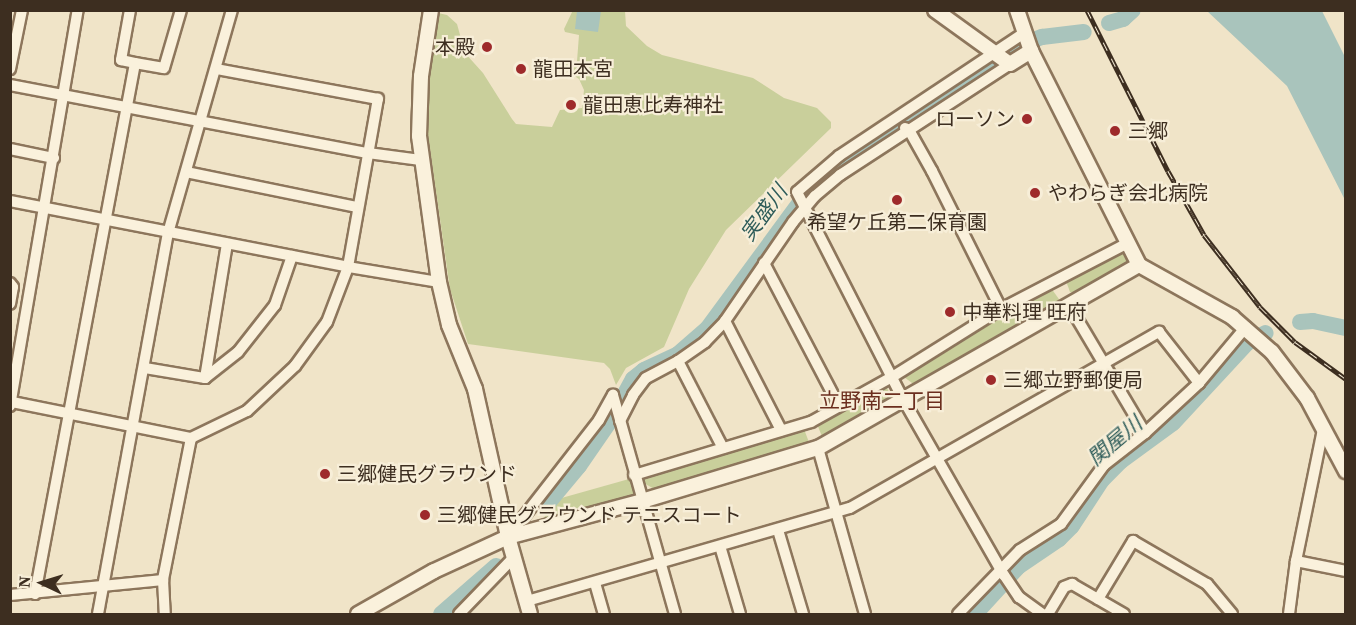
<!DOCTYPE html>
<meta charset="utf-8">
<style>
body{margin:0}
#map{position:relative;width:1356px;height:625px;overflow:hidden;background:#f0e4c8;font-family:"Source Serif 4","Noto Sans JP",serif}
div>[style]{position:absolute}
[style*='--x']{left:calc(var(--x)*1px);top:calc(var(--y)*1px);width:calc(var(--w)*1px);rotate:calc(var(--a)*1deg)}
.green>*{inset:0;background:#c9cf9b}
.water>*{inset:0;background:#a9c4bc}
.river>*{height:16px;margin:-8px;padding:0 8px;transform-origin:8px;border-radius:8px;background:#a9c4bc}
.roads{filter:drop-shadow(2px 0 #8d765c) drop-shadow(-2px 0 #8d765c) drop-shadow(0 2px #8d765c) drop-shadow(0 -2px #8d765c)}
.street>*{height:10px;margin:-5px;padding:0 5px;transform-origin:5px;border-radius:5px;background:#faf1dc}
.secondary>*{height:14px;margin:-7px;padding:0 7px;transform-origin:7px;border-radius:7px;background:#faf1dc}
.rail>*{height:5px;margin-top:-2.5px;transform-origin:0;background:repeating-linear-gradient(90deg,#f7eed8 0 9px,#3d2e20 0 18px);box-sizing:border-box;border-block:2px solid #3d2e20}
.dots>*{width:16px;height:16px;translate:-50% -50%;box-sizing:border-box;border:3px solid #f7eed8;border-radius:50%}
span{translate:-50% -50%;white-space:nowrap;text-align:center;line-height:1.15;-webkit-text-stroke:4.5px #f7eed8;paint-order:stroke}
.poi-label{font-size:20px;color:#3d2e20}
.right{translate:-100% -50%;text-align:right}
.left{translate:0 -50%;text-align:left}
.water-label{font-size:21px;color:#2f5d5a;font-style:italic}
.neighbourhood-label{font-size:21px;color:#6b2e1e}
.frame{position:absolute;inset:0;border:12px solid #3d2e20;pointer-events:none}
.north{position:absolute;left:12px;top:553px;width:60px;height:60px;-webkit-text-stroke:4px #f7eed8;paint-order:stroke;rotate:274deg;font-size:16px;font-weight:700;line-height:24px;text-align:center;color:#3d2e20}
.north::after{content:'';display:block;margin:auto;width:21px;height:27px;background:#3d2e20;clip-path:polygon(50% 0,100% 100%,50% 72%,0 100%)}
</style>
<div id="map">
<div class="green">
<div style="clip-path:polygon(573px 10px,625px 11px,626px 26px,647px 46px,662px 55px,753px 78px,784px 98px,817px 108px,831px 122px,831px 128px,726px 230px,689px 289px,664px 347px,626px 368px,616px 385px,610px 369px,604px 363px,468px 344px,450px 289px,428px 135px,430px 60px,438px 13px,447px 15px,457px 24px,465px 53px,483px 73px,512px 119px,516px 124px,552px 127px,560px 110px,582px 108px,584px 90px,579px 79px,555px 63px,557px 60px,575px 63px,577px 61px,579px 35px,565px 32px,564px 29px)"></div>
<div style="clip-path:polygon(1124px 247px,1129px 259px,1126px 265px,1078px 294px,1070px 292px,1066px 281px)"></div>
<div style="clip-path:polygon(1051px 288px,1061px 302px,1059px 305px,916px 386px,904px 377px,903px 375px)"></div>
<div style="clip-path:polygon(886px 386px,891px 396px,890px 401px,823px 439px,817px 424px)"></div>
<div style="clip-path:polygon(804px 429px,810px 445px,656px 490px,642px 482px,643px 476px)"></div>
<div style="clip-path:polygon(629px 479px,632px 481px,634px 496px,543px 519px,558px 499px)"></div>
</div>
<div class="water">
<div style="clip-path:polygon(577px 11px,601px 11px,598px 32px,575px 29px)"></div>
<div style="clip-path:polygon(1207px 11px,1322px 11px,1345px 57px,1345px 200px,1287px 86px)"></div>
</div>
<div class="river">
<div style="--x:1109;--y:23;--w:15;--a:-16"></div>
<div style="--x:1123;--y:19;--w:13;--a:-42"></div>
<div style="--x:1300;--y:322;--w:13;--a:-4"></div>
<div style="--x:1313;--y:321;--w:34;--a:12"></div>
<div style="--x:548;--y:503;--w:48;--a:-50"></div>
<div style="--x:579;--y:466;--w:55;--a:-55.4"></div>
<div style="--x:610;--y:421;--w:48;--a:-61.3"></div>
<div style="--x:633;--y:379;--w:14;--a:-39"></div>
<div style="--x:644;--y:370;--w:38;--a:-25"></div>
<div style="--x:678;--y:354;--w:38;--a:-41"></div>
<div style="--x:707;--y:329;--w:169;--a:-53.7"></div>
<div style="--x:807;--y:193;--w:68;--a:-37.2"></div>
<div style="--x:861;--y:152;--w:189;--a:-34"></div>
<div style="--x:1018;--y:46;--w:26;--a:-21"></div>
<div style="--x:1042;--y:37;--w:42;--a:-6.8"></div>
<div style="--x:441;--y:614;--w:73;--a:-41.1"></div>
<div style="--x:975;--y:614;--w:64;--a:-47.5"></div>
<div style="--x:1018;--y:567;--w:50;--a:-34.3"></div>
<div style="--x:1059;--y:539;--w:18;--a:-45"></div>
<div style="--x:1072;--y:526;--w:55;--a:-56.9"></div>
<div style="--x:1102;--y:480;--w:27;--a:-45"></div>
<div style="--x:1121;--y:461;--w:64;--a:-36.2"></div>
<div style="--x:1173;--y:423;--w:109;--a:-47.2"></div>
<div style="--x:1247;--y:343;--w:21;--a:-28"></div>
</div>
<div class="roads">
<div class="street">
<div style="--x:130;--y:10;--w:51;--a:100.2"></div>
<div style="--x:121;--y:60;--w:14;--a:12"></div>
<div style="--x:1024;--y:33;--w:222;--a:146.4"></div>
<div style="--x:839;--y:156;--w:55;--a:139.4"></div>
<div style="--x:797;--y:192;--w:233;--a:62.9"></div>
<div style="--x:903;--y:399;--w:203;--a:60.2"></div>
<div style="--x:1004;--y:575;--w:27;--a:56"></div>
<div style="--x:1019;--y:597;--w:29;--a:36"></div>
<div style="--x:10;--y:69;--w:60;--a:-78.5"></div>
<div style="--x:10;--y:85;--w:364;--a:10.8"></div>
<div style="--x:368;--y:153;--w:53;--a:7.5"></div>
<div style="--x:905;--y:128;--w:4;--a:27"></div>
<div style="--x:909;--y:130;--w:47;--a:60.7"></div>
<div style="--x:932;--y:171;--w:154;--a:63.4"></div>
<div style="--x:10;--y:149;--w:45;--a:11.6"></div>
<div style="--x:186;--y:172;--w:175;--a:11.6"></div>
<div style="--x:10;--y:201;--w:344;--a:11"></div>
<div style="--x:348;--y:267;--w:92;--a:9.4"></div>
<div style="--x:764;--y:263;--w:161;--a:62.3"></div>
<div style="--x:10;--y:283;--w:5;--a:53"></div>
<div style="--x:13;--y:287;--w:17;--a:100"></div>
<div style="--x:1069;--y:305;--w:149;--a:59.3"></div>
<div style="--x:725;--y:321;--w:123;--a:62.8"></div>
<div style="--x:678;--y:361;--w:98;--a:62.7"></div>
<div style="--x:145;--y:368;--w:61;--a:9.5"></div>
<div style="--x:205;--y:378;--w:42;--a:-38.2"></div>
<div style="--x:238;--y:352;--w:60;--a:-51.8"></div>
<div style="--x:275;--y:305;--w:52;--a:-70.9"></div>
<div style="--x:205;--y:378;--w:136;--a:-80.7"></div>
<div style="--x:613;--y:395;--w:228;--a:74.2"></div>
<div style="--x:12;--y:402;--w:183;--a:11.4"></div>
<div style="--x:191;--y:438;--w:145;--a:101.2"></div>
<div style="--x:163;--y:580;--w:34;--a:87"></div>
<div style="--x:10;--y:406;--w:402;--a:-80.3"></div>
<div style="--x:620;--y:421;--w:29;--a:-63"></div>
<div style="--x:633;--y:395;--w:21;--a:-53"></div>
<div style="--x:646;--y:378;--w:36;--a:-28"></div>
<div style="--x:678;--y:361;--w:33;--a:-35"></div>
<div style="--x:705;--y:342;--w:29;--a:-46"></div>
<div style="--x:725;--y:321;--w:120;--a:-55.5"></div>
<div style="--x:793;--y:222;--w:34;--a:-50"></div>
<div style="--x:815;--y:196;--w:33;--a:-40"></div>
<div style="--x:840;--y:175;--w:203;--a:-33.1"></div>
<div style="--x:191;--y:438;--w:62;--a:-25.7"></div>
<div style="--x:247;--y:411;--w:66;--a:-43.2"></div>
<div style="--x:295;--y:366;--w:54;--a:-54"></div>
<div style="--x:327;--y:322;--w:59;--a:-69.1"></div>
<div style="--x:348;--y:267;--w:171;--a:-79.9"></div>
<div style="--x:378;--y:99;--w:165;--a:-169.5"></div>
<div style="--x:818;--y:448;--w:173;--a:74.2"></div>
<div style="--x:634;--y:475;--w:185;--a:-16.7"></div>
<div style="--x:811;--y:422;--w:93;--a:-29.1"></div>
<div style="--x:892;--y:377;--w:128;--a:-32"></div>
<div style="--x:1001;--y:309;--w:143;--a:-27.5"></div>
<div style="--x:778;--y:530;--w:88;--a:73.4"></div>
<div style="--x:508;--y:537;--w:148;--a:-52.1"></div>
<div style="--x:599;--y:420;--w:29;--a:-61"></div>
<div style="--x:720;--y:546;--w:71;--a:73.6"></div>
<div style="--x:1296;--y:561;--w:51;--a:11.3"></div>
<div style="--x:595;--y:583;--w:32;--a:74"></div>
<div style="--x:35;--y:594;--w:540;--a:-79.33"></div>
<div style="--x:135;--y:63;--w:29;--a:10"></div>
<div style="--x:164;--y:68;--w:60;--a:-73.7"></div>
<div style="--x:10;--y:595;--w:154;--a:-5.6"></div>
<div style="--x:1098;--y:599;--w:68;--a:-58.9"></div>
<div style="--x:1133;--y:541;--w:86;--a:30.2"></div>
<div style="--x:1207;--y:584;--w:39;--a:50"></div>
<div style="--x:527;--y:601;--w:336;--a:-16.1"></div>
<div style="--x:850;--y:508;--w:356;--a:-29.7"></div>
<div style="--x:1159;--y:332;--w:65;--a:51.9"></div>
<div style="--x:98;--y:614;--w:387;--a:-79.6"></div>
<div style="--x:168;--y:233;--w:232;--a:-74"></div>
<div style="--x:459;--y:614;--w:79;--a:-46"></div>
<div style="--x:958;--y:614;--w:89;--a:-45.9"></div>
<div style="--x:1020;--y:550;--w:49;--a:-32.4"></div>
<div style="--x:1061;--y:524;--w:73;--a:-53.9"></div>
<div style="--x:1104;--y:465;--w:52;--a:-38"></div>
<div style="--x:1145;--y:433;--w:74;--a:-42.8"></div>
<div style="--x:1199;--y:383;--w:73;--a:-50"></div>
<div style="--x:1048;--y:614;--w:31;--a:-59"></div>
<div style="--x:1064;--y:587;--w:9;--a:-21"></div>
<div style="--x:1072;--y:584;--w:60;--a:30"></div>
<div style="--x:1289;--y:614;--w:53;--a:-82.5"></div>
<div style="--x:1296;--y:561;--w:134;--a:-78.4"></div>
</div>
<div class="secondary">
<div style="--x:431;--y:10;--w:67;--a:98.6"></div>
<div style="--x:421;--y:76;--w:60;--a:91.9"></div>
<div style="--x:419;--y:136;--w:147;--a:82.2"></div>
<div style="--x:439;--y:282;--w:44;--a:76.9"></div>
<div style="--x:449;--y:325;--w:69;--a:67.9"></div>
<div style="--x:475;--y:389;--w:152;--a:77.4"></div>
<div style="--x:508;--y:537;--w:80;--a:74.1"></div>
<div style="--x:935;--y:10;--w:92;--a:35.8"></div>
<div style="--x:1010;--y:64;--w:25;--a:-32"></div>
<div style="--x:1017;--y:10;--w:43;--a:71.1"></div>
<div style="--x:1031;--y:51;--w:240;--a:63.2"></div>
<div style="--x:1139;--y:265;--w:107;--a:29.2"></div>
<div style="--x:1232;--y:317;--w:53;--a:41.2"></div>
<div style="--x:1272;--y:352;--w:58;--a:52.7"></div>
<div style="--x:1307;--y:398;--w:83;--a:61.9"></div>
<div style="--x:358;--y:614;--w:87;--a:-29.5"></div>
<div style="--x:434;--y:571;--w:81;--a:-24.7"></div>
<div style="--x:508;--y:537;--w:139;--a:-15"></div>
<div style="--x:642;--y:501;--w:184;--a:-16.8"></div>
<div style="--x:818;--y:448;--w:369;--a:-29.7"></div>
</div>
</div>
<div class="rail">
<div style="--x:1087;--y:10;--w:180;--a:63.3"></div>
<div style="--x:1168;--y:171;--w:73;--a:60.6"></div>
<div style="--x:1204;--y:235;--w:91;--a:52.1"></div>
<div style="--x:1260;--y:307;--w:49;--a:45"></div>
<div style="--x:1295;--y:342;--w:63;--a:36"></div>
</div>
<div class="dots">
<div style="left:487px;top:47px;background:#9e2a2b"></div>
<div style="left:521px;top:69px;background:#9e2a2b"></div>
<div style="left:571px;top:105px;background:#9e2a2b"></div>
<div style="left:1027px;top:119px;background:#9e2a2b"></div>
<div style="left:1115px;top:131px;background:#9e2a2b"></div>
<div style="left:1035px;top:193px;background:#9e2a2b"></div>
<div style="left:897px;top:200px;background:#9e2a2b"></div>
<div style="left:950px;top:312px;background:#9e2a2b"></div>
<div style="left:991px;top:380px;background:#9e2a2b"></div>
<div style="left:325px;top:474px;background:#9e2a2b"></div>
<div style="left:425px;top:515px;background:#9e2a2b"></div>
</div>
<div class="poi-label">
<span class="right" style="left:475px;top:47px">本殿</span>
<span class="left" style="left:533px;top:69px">龍田本宮</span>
<span class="left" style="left:583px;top:105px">龍田恵比寿神社</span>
<span class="right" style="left:1015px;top:119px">ローソン</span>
<span class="left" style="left:1128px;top:131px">三郷</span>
<span class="left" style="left:1048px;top:193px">やわらぎ会北病院</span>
<span style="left:897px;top:222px">希望ケ丘第二保育園</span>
<span class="left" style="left:962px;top:312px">中華料理 旺府</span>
<span class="left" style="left:1003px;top:380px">三郷立野郵便局</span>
<span class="left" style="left:337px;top:474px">三郷健民グラウンド</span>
<span class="left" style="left:437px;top:515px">三郷健民グラウンド テニスコート</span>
</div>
<div class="water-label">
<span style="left:764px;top:213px;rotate:-54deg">実盛川</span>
<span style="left:1115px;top:441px;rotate:-40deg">関屋川</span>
</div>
<div class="neighbourhood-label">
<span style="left:882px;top:401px">立野南二丁目</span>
</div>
<div class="frame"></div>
<div class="north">N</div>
</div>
